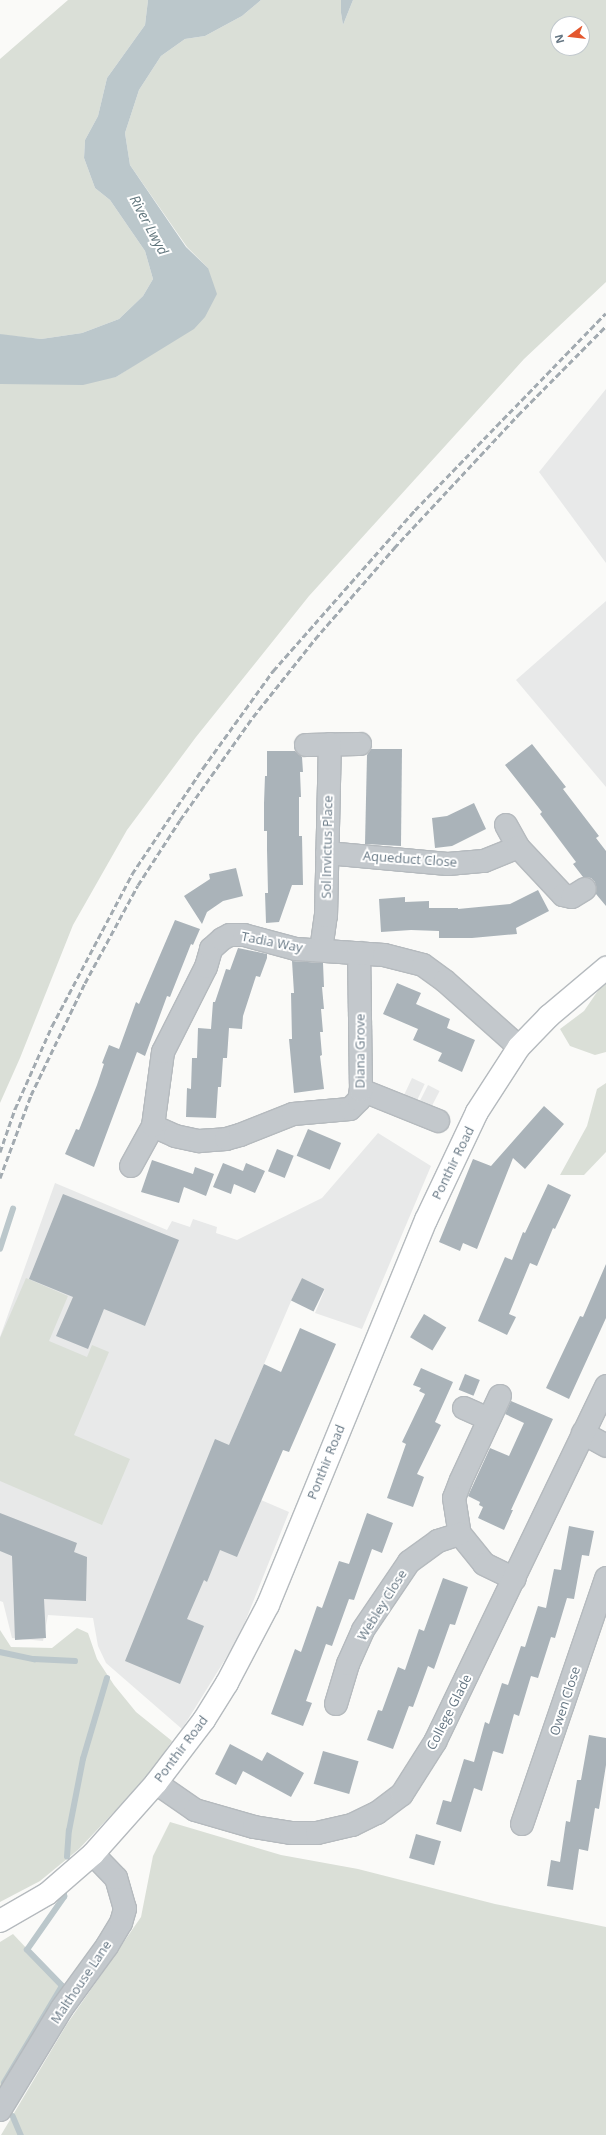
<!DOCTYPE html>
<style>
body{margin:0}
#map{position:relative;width:606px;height:2135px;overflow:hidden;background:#fafaf8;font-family:"Open Sans",sans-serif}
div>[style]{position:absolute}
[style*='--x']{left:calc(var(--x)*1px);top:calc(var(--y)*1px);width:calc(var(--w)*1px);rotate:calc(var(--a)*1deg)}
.built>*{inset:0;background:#e8e9e9;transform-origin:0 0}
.green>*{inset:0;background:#dadfd7}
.water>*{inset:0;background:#bbc7cb}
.stream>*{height:5.5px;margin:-2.75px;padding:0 2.75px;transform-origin:2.75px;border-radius:2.75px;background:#bbc7cb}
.building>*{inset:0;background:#aab3b9;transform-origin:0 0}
.roads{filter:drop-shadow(1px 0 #b5babe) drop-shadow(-1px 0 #b5babe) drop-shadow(0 1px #b5babe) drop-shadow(0 -1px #b5babe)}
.minor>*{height:22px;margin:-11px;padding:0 11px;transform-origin:11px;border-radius:11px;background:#c3c8cc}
.major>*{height:22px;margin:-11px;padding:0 11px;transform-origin:11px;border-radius:11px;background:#fff}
.rail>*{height:3px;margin-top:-1.5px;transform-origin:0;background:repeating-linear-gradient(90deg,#a2aab0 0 6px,transparent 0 9px)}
span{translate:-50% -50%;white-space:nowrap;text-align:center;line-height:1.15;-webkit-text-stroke:4px #fff;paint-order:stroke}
.street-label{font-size:13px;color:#657683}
.water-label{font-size:14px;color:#60757c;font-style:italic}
.north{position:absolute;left:550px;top:16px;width:40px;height:40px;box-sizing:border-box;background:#fff;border:1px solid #c1c8cd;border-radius:50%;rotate:255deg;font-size:11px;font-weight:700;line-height:16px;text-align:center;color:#657683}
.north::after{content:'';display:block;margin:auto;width:14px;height:18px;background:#e4572e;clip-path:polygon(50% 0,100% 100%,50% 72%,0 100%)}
</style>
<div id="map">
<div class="built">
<div style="clip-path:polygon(606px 389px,606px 563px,539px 472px)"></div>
<div style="clip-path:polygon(606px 601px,606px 787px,516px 680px)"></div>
<div style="left:412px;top:1078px;width:14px;height:21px;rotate:25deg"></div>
<div style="left:428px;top:1085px;width:13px;height:20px;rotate:27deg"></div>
<div style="clip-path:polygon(378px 1133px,431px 1166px,362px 1329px,315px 1313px,325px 1289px,302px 1278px,292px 1299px,236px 1429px,281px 1448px,261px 1500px,289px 1512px,239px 1637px,182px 1729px,106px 1663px,98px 1646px,93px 1618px,48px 1615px,43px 1641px,12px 1638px,3px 1602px,0 1601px,0 1337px,55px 1183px,167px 1230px,172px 1221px,190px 1227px,193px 1219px,217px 1227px,216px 1233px,237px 1240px,322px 1198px)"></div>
</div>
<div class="green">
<div style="clip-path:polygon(68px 0,148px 0,145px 25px,107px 78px,98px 116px,85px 140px,84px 158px,95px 188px,110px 200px,145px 251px,153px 279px,143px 296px,119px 319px,82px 333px,41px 339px,2px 335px,0 334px,0 59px)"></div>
<div style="clip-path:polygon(evenodd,261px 0,341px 0,341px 13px,343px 25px,353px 0,606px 0,606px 282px,524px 359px,309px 596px,196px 737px,127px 830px,73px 925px,20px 1058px,0 1103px,0 384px,28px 384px,116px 377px,139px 362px,208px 268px,187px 247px,130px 165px,125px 133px,139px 90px,161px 56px,185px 39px,205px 36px,242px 16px,261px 0,558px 24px,582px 24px,582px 48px,558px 48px,558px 24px)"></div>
<div style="clip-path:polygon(606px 979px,606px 1052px,595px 1055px,570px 1046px,560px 1029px,584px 1011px)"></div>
<div style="clip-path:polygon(606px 1083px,606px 1152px,584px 1175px,560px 1175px,587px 1126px,597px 1089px)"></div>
<div style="clip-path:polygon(26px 1278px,68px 1296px,49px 1341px,87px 1357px,92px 1345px,109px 1352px,74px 1435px,130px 1459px,102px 1525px,0 1481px,0 1338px)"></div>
<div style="clip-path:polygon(77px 1628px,88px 1633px,97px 1659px,114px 1685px,136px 1712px,172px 1741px,149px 1775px,79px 1849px,40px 1881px,0 1902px,0 1630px,11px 1647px,52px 1648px)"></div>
<div style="clip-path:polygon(170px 1822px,281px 1855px,358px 1869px,495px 1904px,606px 1927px,606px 2135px,1px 2135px,67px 2024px,141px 1917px,153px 1856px)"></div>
<div style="clip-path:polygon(13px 1934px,62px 1986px,0 2089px,0 1942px)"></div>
</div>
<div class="water">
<div style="clip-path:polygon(148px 0,261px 0,242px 16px,205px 36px,185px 39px,161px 56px,139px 90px,125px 133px,130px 165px,186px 247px,208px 268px,217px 294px,205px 317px,194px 329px,116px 377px,83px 385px,0 384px,0 334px,41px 339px,82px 333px,119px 319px,143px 296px,153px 279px,145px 251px,110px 200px,95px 188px,84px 158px,85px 140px,98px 116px,107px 78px,145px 25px)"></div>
<div style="clip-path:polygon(341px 0,353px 0,343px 25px,341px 13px)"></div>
</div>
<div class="stream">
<div style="--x:0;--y:1249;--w:42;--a:-72"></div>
<div style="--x:0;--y:1652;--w:35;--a:12"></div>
<div style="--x:34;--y:1659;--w:41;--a:2.8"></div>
<div style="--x:67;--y:1857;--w:26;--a:-86"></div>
<div style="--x:69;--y:1831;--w:73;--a:-79"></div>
<div style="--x:83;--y:1759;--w:84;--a:-73.5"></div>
<div style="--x:4;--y:2083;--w:113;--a:-59.1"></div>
<div style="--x:62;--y:1986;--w:50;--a:-134.2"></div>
<div style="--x:27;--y:1950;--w:65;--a:-55.1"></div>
<div style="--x:64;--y:1897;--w:6;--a:-90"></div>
<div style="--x:13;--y:2116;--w:21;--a:67"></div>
</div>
<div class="building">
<div style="clip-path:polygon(532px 744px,566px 787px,563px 789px,599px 836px,596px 838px,606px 851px,606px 906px,596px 894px,595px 882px,591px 878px,583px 877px,573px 864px,576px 862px,540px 814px,542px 812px,505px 765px)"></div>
<div style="clip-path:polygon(371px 749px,402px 749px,401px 846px,365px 844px,367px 755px)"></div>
<div style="clip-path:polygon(267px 751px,295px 751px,302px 757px,303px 772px,300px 772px,301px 797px,299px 797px,299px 836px,302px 836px,303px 885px,292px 885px,279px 922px,266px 923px,265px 893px,268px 893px,267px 850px,267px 831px,264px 831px,264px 803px,265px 776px,267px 776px)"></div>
<div style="clip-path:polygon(474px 803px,486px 829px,452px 846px,435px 848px,432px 818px,447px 816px)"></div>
<div style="clip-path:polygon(236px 868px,243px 896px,223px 901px,207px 912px,202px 924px,184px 896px,210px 879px,209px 874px)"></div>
<div style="clip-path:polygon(538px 890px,549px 911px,516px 928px,517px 934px,472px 938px,439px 938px,439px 931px,411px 930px,381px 932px,379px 899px,405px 897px,405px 902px,429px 901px,429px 908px,458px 908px,458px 909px,510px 904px)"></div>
<div style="clip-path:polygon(175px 920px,200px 929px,193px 945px,191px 944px,170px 997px,167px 996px,145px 1056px,137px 1052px,94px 1167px,65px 1154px,76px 1129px,79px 1130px,97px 1085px,104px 1064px,102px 1063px,109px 1045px,119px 1049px,136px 1002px,139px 1004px)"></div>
<div style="clip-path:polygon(238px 948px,267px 954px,267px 958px,260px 977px,256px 976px,243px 1016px,242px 1029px,229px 1028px,227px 1058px,223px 1058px,221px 1087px,218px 1087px,216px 1118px,186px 1117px,187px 1088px,191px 1089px,192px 1058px,197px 1058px,198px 1028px,211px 1029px,213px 1002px,215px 1002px,226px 969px,230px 970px)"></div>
<div style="clip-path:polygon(292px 961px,323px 963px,324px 987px,322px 987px,324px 1009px,321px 1009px,323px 1032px,320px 1032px,322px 1055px,320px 1056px,324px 1089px,294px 1093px,289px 1039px,292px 1039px,291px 993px,294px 993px)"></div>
<div style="clip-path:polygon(397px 983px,421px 993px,416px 1004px,450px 1019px,447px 1028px,475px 1040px,462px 1072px,438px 1061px,442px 1053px,413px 1040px,418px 1029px,383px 1014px)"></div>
<div style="clip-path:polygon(544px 1106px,564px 1124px,525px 1169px,513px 1158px,477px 1249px,463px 1243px,460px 1251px,439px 1242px,473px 1159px,491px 1166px)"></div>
<div style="left:308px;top:1129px;width:36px;height:29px;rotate:23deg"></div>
<div style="left:277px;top:1149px;width:18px;height:24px;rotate:22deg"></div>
<div style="clip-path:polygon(152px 1160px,193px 1174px,195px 1167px,214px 1174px,206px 1196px,184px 1187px,179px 1203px,141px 1192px)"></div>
<div style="clip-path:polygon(223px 1163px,243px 1171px,246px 1163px,265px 1171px,255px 1193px,234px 1184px,231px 1194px,213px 1187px)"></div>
<div style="clip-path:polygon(548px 1184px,571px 1195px,555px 1229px,553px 1228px,537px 1266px,530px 1263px,509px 1314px,516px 1317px,507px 1335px,478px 1321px,505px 1257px,512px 1260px,523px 1232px,525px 1233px)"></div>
<div style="clip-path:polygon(63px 1194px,179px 1240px,145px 1326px,104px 1309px,88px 1349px,56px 1336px,73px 1297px,29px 1279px)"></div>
<div style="clip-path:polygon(606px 1264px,606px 1318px,569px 1399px,546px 1388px,580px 1316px,583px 1317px)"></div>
<div style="left:302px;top:1278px;width:25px;height:25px;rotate:26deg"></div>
<div style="left:424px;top:1314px;width:26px;height:27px;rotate:31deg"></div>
<div style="clip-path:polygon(300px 1328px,336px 1344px,289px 1452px,283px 1450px,237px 1557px,220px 1550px,207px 1582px,204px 1580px,187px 1619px,204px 1626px,180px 1684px,125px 1661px,215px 1439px,229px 1445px,264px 1364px,281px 1372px)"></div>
<div style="clip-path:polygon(421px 1368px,453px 1382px,435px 1422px,441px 1425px,417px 1474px,424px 1477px,413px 1507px,387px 1498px,406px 1444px,402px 1442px,425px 1394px,419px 1391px,421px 1388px,413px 1385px)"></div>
<div style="left:465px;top:1374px;width:16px;height:17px;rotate:22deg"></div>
<div style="clip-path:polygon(511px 1401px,553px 1419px,511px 1510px,513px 1510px,504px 1530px,478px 1518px,483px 1507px,479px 1505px,480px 1502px,468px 1496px,490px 1448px,509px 1456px,524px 1423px,505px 1414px)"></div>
<div style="clip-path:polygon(0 1513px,77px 1543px,74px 1552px,87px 1557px,86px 1601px,44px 1599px,46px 1638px,15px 1640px,12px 1556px,0 1551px)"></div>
<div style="clip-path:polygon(367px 1513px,393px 1523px,382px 1553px,372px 1549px,354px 1600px,349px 1599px,332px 1646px,326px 1644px,306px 1701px,312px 1703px,303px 1726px,271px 1714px,295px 1649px,301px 1652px,317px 1606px,322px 1608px,339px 1561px,349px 1564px)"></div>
<div style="clip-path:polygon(569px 1526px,594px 1531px,589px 1556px,582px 1555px,574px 1599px,567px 1598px,555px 1638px,551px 1637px,538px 1678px,531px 1676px,519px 1716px,514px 1714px,503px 1754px,493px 1751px,482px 1791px,474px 1788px,461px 1832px,436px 1824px,443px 1800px,451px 1802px,464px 1759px,474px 1762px,485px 1722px,489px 1724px,502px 1683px,508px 1685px,521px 1646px,525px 1647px,538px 1606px,546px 1608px,554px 1569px,561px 1570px)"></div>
<div style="clip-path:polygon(443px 1578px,468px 1587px,455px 1625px,450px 1624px,434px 1669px,428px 1666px,413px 1707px,409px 1706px,393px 1749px,367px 1740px,378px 1710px,382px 1711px,398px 1667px,405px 1670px,419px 1629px,424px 1631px)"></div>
<div style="clip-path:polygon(589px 1735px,606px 1738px,606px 1765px,599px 1809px,595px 1808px,588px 1851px,579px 1849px,573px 1890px,547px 1886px,551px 1860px,560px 1862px,566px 1821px,570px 1822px,577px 1780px,581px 1780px)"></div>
<div style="clip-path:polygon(230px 1744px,262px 1761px,267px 1752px,304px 1773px,291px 1797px,243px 1771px,236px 1785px,215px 1774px)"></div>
<div style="left:323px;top:1751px;width:37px;height:34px;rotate:16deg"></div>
<div style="left:416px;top:1834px;width:26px;height:25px;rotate:16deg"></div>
</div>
<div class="roads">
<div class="minor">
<div style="--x:306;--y:745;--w:54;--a:-1.1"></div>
<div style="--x:506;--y:825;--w:25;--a:61"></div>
<div style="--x:327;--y:853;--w:121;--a:5.2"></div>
<div style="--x:448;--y:864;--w:36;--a:-5"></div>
<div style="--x:484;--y:861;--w:37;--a:-22"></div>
<div style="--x:518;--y:847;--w:66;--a:46.8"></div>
<div style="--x:563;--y:895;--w:9;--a:13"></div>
<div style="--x:572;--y:897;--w:15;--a:-32"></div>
<div style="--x:321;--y:950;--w:34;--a:-82"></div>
<div style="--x:326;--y:916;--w:172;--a:-88.7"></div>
<div style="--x:361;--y:1090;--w:83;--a:21.9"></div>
<div style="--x:153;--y:1126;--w:24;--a:24"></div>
<div style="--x:175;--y:1136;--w:25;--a:12"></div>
<div style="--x:199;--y:1141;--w:27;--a:-4"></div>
<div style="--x:226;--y:1139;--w:15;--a:-16"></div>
<div style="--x:240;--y:1135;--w:57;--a:-21.6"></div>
<div style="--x:293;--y:1114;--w:57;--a:-5"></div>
<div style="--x:350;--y:1109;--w:13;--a:-45"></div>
<div style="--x:359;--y:1100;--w:10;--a:-79"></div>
<div style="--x:361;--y:1090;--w:137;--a:-90.8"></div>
<div style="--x:131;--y:1166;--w:46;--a:-61.2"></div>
<div style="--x:153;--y:1126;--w:75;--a:-82.3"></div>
<div style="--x:163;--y:1052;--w:95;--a:-63.2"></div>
<div style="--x:206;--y:967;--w:19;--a:-74"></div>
<div style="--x:211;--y:949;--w:15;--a:-42"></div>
<div style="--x:222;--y:939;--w:9;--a:-27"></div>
<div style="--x:230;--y:935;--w:14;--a:0"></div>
<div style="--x:244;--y:935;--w:54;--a:15.1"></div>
<div style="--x:296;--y:949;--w:88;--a:3.9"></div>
<div style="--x:384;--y:955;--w:40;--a:14.4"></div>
<div style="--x:423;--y:965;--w:27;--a:36"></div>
<div style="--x:445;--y:981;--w:99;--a:41.7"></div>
<div style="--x:500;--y:1396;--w:93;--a:114.9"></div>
<div style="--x:461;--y:1480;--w:19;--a:111"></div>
<div style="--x:454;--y:1498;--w:36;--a:81"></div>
<div style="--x:460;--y:1534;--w:38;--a:51"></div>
<div style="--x:484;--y:1564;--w:34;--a:26"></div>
<div style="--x:464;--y:1408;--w:27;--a:24"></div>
<div style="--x:583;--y:1433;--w:26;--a:29"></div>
<div style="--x:336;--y:1704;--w:42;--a:-73.3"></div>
<div style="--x:348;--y:1664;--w:37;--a:-66"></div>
<div style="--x:363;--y:1630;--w:82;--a:-55.9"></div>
<div style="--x:409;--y:1562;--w:36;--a:-36"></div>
<div style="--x:438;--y:1541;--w:23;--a:-18"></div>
<div style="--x:156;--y:1783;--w:47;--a:34.7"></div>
<div style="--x:195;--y:1810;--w:61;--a:16.1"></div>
<div style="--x:254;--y:1827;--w:37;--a:9"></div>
<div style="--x:291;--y:1833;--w:26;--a:0"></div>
<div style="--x:317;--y:1833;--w:36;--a:-13"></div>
<div style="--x:352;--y:1825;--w:28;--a:-26"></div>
<div style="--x:377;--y:1813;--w:31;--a:-37"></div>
<div style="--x:402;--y:1794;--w:62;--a:-57.6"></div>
<div style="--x:435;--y:1742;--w:395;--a:-64.3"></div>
<div style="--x:522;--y:1824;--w:260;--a:-71.1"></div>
<div style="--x:0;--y:2110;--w:119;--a:-58.7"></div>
<div style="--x:62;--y:2008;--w:77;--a:-54"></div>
<div style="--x:107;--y:1946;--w:27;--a:-59"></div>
<div style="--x:121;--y:1923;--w:15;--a:-74"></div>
<div style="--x:125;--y:1909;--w:32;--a:-106"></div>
<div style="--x:116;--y:1878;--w:33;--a:-134"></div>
</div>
<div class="major">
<div style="--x:0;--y:1921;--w:54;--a:-29.9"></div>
<div style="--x:47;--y:1894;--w:61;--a:-41"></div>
<div style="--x:93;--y:1854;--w:95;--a:-48.4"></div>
<div style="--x:156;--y:1783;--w:79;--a:-52.7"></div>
<div style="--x:204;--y:1720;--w:44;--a:-58.1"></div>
<div style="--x:227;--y:1683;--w:88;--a:-62.3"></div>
<div style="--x:268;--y:1605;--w:416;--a:-67.7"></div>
<div style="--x:426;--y:1220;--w:119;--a:-64.7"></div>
<div style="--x:477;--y:1112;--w:77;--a:-57.1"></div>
<div style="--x:519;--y:1047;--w:43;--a:-45.9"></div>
<div style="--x:549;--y:1016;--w:75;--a:-40.1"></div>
</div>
</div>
<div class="rail">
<div style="--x:0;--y:1152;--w:46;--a:-70.8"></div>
<div style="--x:15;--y:1109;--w:91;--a:-66"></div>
<div style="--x:52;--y:1026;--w:172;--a:-62.2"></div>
<div style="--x:132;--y:874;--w:128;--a:-56.2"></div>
<div style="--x:203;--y:768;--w:120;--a:-54.2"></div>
<div style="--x:273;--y:671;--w:215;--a:-48.6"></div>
<div style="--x:415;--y:510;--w:274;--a:-45.9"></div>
<div style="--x:0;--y:1178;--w:89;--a:-69.5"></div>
<div style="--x:31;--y:1095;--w:124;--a:-64.3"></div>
<div style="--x:85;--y:983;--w:111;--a:-61.6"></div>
<div style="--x:138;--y:885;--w:77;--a:-57.1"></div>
<div style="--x:180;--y:820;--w:126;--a:-54.7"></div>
<div style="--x:253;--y:717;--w:100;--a:-51.5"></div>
<div style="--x:315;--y:639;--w:121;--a:-49"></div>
<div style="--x:394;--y:548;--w:182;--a:-47"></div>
<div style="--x:518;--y:415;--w:125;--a:-45.3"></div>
</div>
<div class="street-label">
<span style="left:327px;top:847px;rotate:-89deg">Sol Invictus Place</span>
<span style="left:410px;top:859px;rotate:4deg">Aqueduct Close</span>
<span style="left:272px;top:942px;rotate:11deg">Tadia Way</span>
<span style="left:360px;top:1051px;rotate:-90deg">Diana Grove</span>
<span style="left:453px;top:1163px;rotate:-64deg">Ponthir Road</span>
<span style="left:326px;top:1462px;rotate:-68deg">Ponthir Road</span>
<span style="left:382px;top:1605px;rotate:-58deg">Webley Close</span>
<span style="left:565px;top:1701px;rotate:-72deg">Owen Close</span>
<span style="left:449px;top:1712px;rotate:-63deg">College Glade</span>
<span style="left:181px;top:1749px;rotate:-53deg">Ponthir Road</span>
<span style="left:81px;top:1982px;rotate:-56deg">Malthouse Lane</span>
</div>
<div class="water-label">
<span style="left:149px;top:225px;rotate:62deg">River Lwyd</span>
</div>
<div class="north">N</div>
</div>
